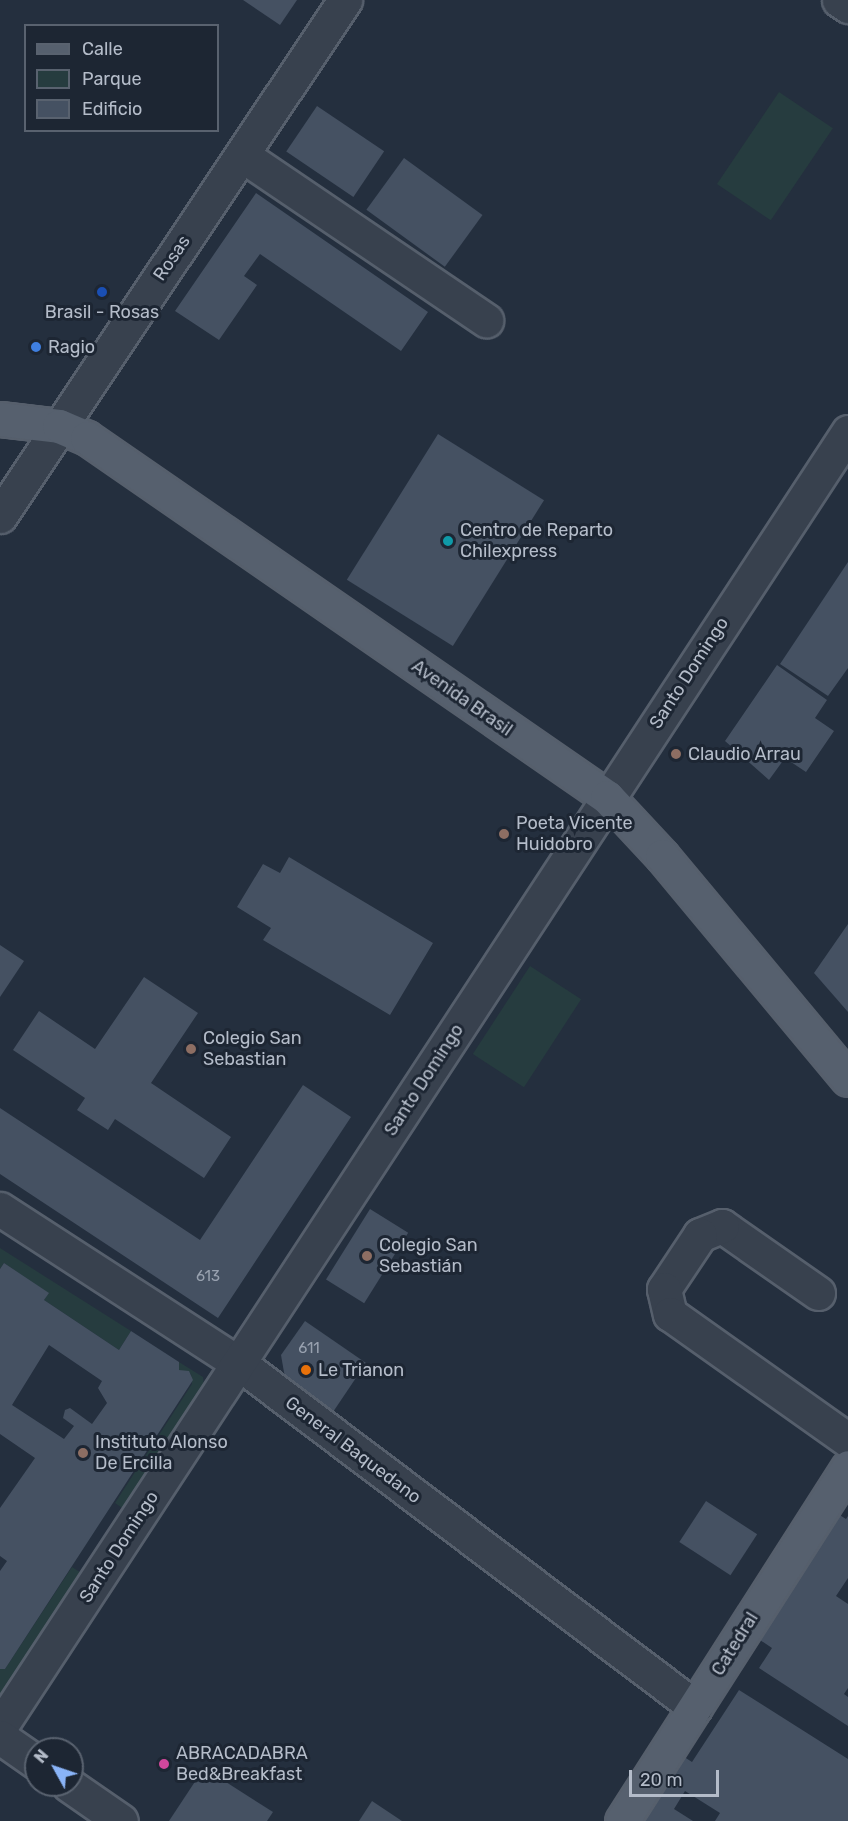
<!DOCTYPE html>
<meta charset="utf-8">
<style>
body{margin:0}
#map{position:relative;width:848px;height:1821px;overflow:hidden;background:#242f3e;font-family:Rubik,sans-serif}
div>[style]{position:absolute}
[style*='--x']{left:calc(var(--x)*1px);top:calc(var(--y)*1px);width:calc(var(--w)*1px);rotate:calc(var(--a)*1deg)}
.green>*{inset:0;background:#263c3f;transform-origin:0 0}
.building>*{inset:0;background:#455162;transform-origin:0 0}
.roads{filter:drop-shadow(2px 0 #565f6c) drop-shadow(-2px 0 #565f6c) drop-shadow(0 2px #565f6c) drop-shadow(0 -2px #565f6c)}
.minor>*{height:33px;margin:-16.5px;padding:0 16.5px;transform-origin:16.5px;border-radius:16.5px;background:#38414e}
.major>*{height:33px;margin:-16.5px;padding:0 16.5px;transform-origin:16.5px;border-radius:16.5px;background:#56606e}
.dots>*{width:16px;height:16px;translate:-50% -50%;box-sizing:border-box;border:3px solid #1d2633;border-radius:50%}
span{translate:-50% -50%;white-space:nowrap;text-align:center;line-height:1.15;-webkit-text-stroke:6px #1d2633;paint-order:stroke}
.number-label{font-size:15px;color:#98a1af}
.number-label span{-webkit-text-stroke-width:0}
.street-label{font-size:18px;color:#b4bcc9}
.poi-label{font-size:18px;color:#b4bcc9}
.left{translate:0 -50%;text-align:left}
.legend{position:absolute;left:24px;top:24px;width:195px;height:108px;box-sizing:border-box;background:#1d2633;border:2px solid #59626f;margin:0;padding:8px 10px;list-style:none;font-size:18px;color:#b4bcc9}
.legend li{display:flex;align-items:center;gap:12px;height:30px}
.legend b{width:30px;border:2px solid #59626f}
.north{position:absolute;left:24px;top:1737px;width:60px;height:60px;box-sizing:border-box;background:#1d2633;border:2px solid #59626f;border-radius:50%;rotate:310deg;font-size:16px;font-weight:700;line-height:24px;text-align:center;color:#b4bcc9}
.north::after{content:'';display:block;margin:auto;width:21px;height:27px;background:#8ab4f8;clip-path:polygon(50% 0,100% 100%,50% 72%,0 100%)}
.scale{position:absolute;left:629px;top:1770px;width:90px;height:27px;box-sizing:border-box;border:3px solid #b4bcc9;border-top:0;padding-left:8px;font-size:18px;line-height:21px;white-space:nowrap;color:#b4bcc9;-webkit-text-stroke:4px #1d2633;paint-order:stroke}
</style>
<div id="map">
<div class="green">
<div style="left:779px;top:92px;width:65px;height:111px;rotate:34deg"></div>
<div style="left:530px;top:966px;width:61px;height:105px;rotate:33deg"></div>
<div style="clip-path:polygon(0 1248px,131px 1331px,119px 1350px,44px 1300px,48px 1293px,4px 1263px,0 1269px)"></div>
<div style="clip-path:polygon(179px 1362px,203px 1377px,205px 1395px,128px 1512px,115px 1503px,192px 1384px,191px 1374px,179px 1370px)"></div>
<div style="clip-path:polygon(72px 1567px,86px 1576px,4px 1698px,0 1695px,0 1669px,5px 1669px)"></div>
</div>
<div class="building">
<div style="clip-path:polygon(243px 0,297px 0,280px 25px)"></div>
<div style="left:317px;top:106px;width:81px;height:55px;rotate:34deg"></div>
<div style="left:404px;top:158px;width:97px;height:64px;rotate:36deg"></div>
<div style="clip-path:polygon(256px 193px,428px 312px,401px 351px,260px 254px,244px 276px,257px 285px,219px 340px,175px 311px)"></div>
<div style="left:438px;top:434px;width:125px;height:172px;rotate:32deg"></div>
<div style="clip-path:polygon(848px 562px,848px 668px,828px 696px,780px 664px)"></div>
<div style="clip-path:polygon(777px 665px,827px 700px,815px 718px,834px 731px,806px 772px,785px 758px,769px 780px,725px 741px)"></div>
<div style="clip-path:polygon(289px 857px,433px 943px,390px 1015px,263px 940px,271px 928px,237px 907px,263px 864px,280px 873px)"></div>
<div style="clip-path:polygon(848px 924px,848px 1012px,814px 973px)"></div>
<div style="clip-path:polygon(0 945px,24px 961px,0 997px)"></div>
<div style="clip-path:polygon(144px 977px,198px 1013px,151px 1083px,231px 1137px,204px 1178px,115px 1119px,108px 1130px,77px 1110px,85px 1098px,13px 1050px,39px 1011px,95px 1049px)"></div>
<div style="clip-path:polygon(303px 1085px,351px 1117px,218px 1318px,0 1174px,0 1108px,200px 1240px)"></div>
<div style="left:370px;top:1209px;width:45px;height:83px;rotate:32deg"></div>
<div style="clip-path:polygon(evenodd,4px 1263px,49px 1293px,44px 1300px,119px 1350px,131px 1331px,179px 1362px,179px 1370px,189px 1371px,193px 1380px,5px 1669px,0 1669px,0 1571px,7px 1561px,0 1556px,0 1508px,35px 1458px,0 1434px,0 1269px,4px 1263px,49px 1345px,102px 1381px,98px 1388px,107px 1403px,92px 1424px,70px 1408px,65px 1410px,63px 1418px,74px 1426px,64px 1439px,12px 1405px,49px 1345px)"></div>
<div style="clip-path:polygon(305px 1321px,366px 1363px,333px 1412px,285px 1378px,281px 1355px)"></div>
<div style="left:706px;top:1501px;width:61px;height:49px;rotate:33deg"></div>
<div style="clip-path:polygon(838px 1514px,846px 1519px,848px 1516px,848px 1578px,836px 1596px,848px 1604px,848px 1688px,844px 1694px,848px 1697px,848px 1726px,759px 1668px,772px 1648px,751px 1634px,800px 1572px)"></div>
<div style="clip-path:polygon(739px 1690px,848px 1759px,848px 1821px,715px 1821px,720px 1813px,685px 1791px,674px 1809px,693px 1821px,629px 1821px,675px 1751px,692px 1762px)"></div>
<div style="clip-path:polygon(204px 1768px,273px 1812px,267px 1821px,169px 1821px)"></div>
<div style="clip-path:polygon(372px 1801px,402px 1821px,359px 1821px)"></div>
</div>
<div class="roads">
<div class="minor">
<div style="--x:839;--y:0;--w:11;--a:34"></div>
<div style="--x:242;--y:155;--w:295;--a:34.1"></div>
<div style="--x:0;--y:516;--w:621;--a:-56.23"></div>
<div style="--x:0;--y:1209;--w:286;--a:32.9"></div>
<div style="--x:240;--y:1364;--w:570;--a:37.01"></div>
<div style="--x:818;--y:1293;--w:117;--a:-145.1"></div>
<div style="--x:722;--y:1226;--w:24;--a:158"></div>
<div style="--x:700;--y:1235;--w:65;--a:123.7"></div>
<div style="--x:664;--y:1289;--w:26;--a:77"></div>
<div style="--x:670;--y:1314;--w:218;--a:35.3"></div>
<div style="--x:0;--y:1727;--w:1548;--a:-56.78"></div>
<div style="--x:0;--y:1737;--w:44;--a:34.8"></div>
<div style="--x:69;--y:1785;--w:63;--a:34.7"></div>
</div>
<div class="major">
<div style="--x:0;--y:419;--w:59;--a:6.8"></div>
<div style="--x:59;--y:426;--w:30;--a:23"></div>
<div style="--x:87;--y:438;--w:632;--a:34.62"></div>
<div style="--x:607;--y:797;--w:81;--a:47"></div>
<div style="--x:662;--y:856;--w:290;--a:50.2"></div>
<div style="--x:622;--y:1821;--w:420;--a:-57.4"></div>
</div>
</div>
<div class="dots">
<div style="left:102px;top:292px;background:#1a4fb4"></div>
<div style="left:36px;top:347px;background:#3f7fe0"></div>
<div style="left:448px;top:541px;background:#0f9aa8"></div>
<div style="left:676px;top:754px;background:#8d6e63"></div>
<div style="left:504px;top:834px;background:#8d6e63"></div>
<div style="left:191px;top:1049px;background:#8d6e63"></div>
<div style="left:367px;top:1256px;background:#8d6e63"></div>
<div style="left:306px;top:1370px;background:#e8710a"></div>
<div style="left:83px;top:1453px;background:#8d6e63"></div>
<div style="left:164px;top:1764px;background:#d1479c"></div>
</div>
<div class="number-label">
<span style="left:208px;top:1277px">613</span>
<span style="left:309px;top:1349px">611</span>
</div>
<div class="street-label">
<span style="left:172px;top:258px;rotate:-56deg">Rosas</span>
<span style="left:689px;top:673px;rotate:-57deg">Santo Domingo</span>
<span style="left:462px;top:698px;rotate:35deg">Avenida Brasil</span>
<span style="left:424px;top:1080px;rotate:-57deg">Santo Domingo</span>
<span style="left:353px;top:1450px;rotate:37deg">General Baquedano</span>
<span style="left:119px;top:1547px;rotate:-57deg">Santo Domingo</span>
<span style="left:735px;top:1644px;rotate:-58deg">Catedral</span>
</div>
<div class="poi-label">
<span style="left:102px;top:312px">Brasil - Rosas</span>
<span class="left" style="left:48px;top:347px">Ragio</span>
<span class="left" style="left:460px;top:541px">Centro de Reparto<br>Chilexpress</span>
<span class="left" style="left:688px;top:754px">Claudio Arrau</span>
<span class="left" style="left:516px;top:834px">Poeta Vicente<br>Huidobro</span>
<span class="left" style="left:203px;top:1049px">Colegio San<br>Sebastian</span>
<span class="left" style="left:379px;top:1256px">Colegio San<br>Sebastián</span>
<span class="left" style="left:318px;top:1370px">Le Trianon</span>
<span class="left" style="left:95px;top:1453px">Instituto Alonso<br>De Ercilla</span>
<span class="left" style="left:176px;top:1764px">ABRACADABRA<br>Bed&amp;Breakfast</span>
</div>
<ul class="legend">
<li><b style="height:8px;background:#56606e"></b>Calle</li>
<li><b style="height:16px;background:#263c3f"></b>Parque</li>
<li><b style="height:16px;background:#455162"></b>Edificio</li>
</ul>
<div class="north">N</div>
<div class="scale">20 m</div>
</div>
